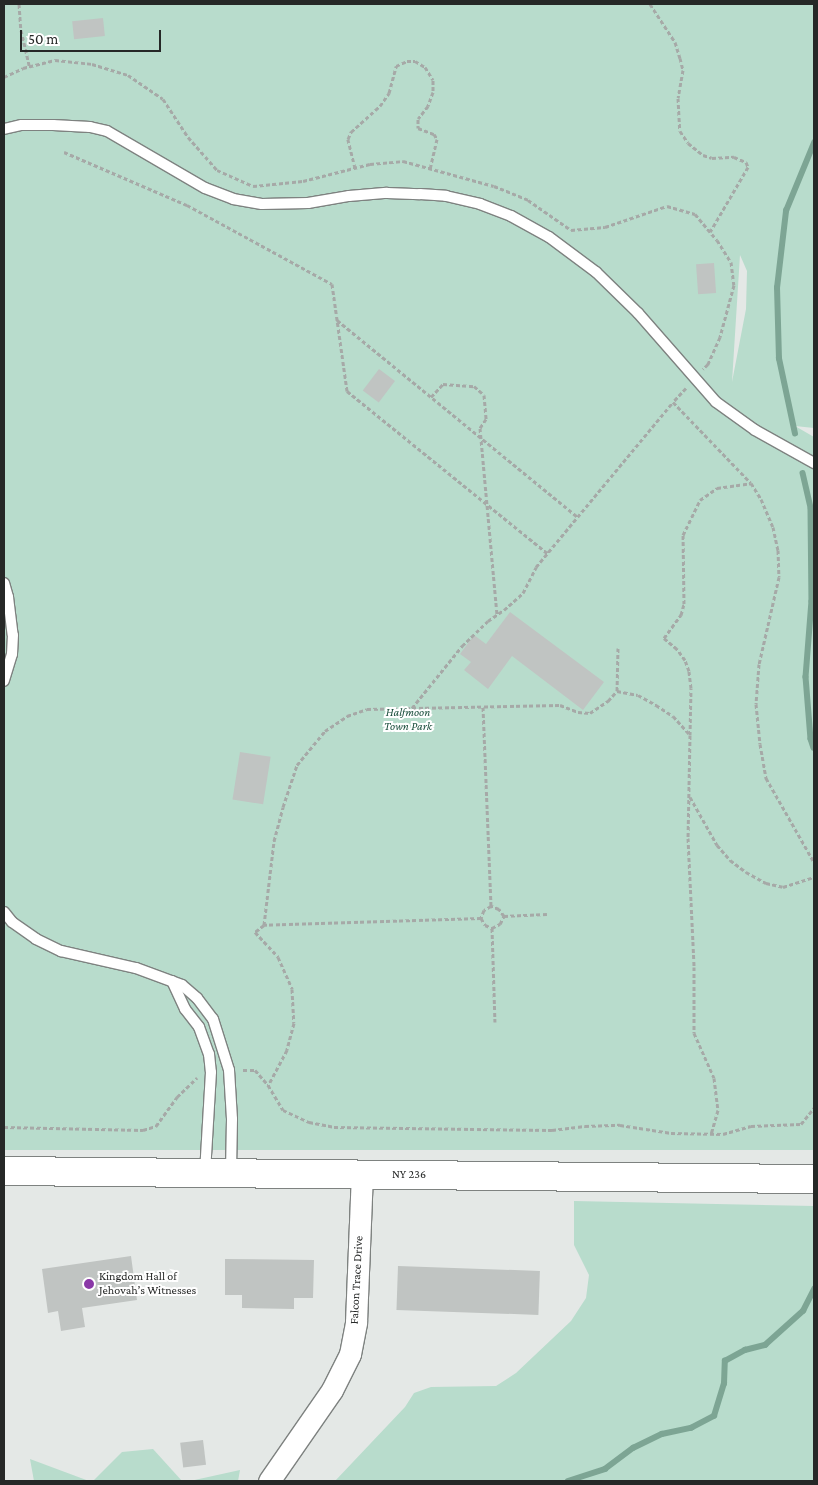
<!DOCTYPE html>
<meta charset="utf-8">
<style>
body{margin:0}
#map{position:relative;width:818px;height:1485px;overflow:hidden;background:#e4e8e6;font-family:"Crimson Pro",serif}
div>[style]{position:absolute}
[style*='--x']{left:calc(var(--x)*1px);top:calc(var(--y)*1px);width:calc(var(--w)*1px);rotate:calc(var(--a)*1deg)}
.green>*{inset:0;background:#b8dccc}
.stream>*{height:5.5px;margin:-2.75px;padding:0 2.75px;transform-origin:2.75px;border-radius:2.75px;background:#7da594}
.building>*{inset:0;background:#c0c4c2;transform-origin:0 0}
.path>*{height:3px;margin-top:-1.5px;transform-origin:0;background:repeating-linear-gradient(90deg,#a6a9a7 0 4px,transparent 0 6.5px)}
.roads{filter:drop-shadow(1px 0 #7e8280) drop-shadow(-1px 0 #7e8280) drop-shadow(0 1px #7e8280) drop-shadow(0 -1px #7e8280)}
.lane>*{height:10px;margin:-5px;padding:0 5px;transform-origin:5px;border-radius:5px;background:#fff}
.street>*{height:21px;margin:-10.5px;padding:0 10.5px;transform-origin:10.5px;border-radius:10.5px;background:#fff}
.secondary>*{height:28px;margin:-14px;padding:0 14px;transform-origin:14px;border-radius:14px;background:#fff}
.dots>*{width:14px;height:14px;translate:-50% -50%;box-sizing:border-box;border:2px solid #fff;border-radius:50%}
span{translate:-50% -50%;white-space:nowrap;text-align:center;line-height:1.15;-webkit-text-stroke:4px #fff;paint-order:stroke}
.park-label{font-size:12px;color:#184c3a;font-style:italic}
.street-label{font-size:12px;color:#262827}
.poi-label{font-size:12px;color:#262827}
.left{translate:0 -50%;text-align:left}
.frame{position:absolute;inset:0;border:5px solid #262827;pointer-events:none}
.scale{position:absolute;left:20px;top:30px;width:141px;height:22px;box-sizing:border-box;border:2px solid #262827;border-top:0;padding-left:6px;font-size:15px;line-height:18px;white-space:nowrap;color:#262827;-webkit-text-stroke:4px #fff;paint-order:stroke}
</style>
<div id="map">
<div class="green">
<div style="clip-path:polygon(evenodd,4px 4px,814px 4px,814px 428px,795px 426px,814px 437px,814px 1150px,4px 1150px,4px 4px,740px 255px,747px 271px,746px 309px,732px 382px,740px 255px)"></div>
<div style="clip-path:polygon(574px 1201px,814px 1206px,814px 1481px,335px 1481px,405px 1407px,414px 1393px,431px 1387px,496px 1386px,516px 1373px,571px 1321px,586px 1298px,589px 1275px,574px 1245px)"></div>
<div style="clip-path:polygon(153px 1449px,182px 1481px,93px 1481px,122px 1452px)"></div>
<div style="clip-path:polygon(30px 1459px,89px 1481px,34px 1481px)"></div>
<div style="clip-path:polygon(240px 1470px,238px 1481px,190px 1481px)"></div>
</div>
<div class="stream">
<div style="--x:795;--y:434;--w:77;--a:-102"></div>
<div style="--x:779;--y:359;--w:71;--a:-91.6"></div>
<div style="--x:777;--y:288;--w:78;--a:-83.3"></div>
<div style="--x:786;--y:211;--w:74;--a:-67.6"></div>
<div style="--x:803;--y:473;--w:37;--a:77"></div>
<div style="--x:811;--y:509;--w:92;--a:89.4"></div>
<div style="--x:812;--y:601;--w:76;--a:94.5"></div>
<div style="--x:806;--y:677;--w:62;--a:85.4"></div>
<div style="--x:811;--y:739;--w:9;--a:72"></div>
<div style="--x:568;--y:1481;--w:39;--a:-18"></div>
<div style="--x:605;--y:1469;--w:35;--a:-37"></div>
<div style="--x:633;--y:1448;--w:32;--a:-26"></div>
<div style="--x:662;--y:1434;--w:30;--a:-12"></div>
<div style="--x:691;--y:1428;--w:26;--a:-28"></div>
<div style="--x:714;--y:1416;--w:34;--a:-73"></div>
<div style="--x:724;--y:1384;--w:23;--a:-88"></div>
<div style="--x:725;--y:1361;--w:23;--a:-29"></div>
<div style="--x:745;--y:1350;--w:21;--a:-14"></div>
<div style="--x:765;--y:1345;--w:51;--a:-41.8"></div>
<div style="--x:803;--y:1311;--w:25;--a:-63"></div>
</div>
<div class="building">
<div style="left:103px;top:18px;width:18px;height:31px;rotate:84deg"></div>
<div style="left:714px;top:263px;width:30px;height:18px;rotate:86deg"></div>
<div style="left:379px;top:369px;width:20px;height:27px;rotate:37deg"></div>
<div style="clip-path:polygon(510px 612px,604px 682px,583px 710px,512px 656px,488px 689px,464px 670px,471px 662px,460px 654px,474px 635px,486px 644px)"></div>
<div style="left:240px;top:752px;width:31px;height:48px;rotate:9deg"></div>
<div style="clip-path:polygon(131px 1256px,137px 1300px,82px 1308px,85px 1327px,61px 1331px,58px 1311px,48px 1313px,42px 1269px)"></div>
<div style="clip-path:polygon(225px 1259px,314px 1260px,313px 1298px,294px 1298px,294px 1309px,242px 1308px,242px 1295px,225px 1295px)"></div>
<div style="left:398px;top:1266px;width:142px;height:44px;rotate:2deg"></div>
<div style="left:203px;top:1440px;width:25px;height:23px;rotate:83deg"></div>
</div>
<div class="path">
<div style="--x:19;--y:4;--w:26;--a:86"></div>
<div style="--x:21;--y:30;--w:37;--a:77"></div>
<div style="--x:650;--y:4;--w:45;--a:56.7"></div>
<div style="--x:675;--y:42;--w:17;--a:73"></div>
<div style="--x:680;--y:58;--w:12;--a:76"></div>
<div style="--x:683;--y:70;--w:28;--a:100"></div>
<div style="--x:678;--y:98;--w:33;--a:87"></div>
<div style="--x:680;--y:131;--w:14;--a:56"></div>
<div style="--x:688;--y:143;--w:19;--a:39"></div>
<div style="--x:703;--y:155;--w:9;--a:18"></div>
<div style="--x:712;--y:158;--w:22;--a:-3"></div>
<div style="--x:734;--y:157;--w:13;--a:23"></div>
<div style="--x:746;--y:162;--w:5;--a:68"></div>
<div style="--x:748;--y:167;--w:75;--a:120.3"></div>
<div style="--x:4;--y:77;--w:21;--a:-25"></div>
<div style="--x:23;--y:68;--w:33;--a:-14"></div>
<div style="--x:55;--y:60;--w:37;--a:6"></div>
<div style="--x:92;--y:64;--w:38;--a:17"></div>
<div style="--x:128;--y:75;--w:42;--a:34.4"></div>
<div style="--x:163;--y:99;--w:45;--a:56.7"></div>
<div style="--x:188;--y:137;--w:44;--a:48.7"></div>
<div style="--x:217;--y:170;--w:39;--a:24"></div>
<div style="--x:253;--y:186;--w:50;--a:-5.7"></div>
<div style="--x:303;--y:181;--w:69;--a:-14.2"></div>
<div style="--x:370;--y:164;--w:33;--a:-5"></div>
<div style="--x:403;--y:161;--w:94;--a:15.4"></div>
<div style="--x:494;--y:186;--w:37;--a:22"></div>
<div style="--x:528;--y:200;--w:52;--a:34.9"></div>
<div style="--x:571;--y:230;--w:34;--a:-5"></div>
<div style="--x:605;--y:227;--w:65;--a:-18.7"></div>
<div style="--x:667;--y:206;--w:29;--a:16"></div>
<div style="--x:695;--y:214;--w:34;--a:50"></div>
<div style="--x:717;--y:240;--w:26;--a:58"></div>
<div style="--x:731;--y:262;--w:23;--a:83"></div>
<div style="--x:734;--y:285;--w:54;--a:105.1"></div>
<div style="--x:720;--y:337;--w:30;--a:114"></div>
<div style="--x:708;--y:364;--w:7;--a:135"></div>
<div style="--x:64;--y:152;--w:134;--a:23.3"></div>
<div style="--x:187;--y:205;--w:165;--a:28.6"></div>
<div style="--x:332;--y:284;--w:108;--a:82"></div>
<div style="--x:347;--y:391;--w:259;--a:39"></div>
<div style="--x:355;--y:168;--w:30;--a:-104"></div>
<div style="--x:348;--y:139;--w:8;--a:-67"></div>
<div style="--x:351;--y:132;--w:39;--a:-42"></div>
<div style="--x:380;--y:106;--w:16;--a:-55"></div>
<div style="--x:389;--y:93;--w:28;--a:-75"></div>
<div style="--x:396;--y:66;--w:12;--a:-24"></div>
<div style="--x:407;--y:61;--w:8;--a:0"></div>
<div style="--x:415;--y:61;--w:12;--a:31"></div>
<div style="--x:425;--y:67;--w:15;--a:58"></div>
<div style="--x:433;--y:80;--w:12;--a:90"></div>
<div style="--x:433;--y:92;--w:15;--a:110"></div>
<div style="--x:428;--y:106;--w:16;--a:128"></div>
<div style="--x:418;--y:119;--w:9;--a:90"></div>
<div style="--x:418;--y:128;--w:17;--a:21"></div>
<div style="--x:434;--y:134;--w:6;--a:59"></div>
<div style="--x:437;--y:139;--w:31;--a:103"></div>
<div style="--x:337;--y:320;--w:311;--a:39.3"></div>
<div style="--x:686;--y:388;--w:19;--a:133"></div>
<div style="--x:673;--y:402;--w:112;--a:46.1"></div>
<div style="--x:751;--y:483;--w:19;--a:58"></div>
<div style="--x:761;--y:499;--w:30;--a:67"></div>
<div style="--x:773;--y:527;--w:24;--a:78"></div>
<div style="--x:778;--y:550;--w:27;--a:88"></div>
<div style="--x:779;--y:577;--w:89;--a:102.9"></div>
<div style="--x:759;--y:664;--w:40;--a:94.3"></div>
<div style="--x:756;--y:704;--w:40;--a:84.3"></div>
<div style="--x:760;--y:744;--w:35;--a:80"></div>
<div style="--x:766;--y:778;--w:97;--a:60.3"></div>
<div style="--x:431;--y:397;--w:18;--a:-47"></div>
<div style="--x:443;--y:384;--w:31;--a:4"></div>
<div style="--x:474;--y:386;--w:13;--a:42"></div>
<div style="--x:484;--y:395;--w:24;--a:85"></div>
<div style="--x:486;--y:419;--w:11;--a:124"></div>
<div style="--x:480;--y:428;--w:188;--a:84.8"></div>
<div style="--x:618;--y:648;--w:43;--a:91.3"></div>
<div style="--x:617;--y:691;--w:21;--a:11"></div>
<div style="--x:638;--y:695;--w:21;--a:29"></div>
<div style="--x:656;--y:705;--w:20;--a:33"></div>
<div style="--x:673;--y:716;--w:25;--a:48"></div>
<div style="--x:690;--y:735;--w:47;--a:-88.8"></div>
<div style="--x:691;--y:688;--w:17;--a:-97"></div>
<div style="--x:689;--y:671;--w:12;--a:-110"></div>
<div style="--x:685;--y:660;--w:14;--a:-126"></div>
<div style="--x:677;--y:649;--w:17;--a:-140"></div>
<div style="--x:664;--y:638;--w:29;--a:-54"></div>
<div style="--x:681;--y:615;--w:11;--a:-75"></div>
<div style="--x:684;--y:604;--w:69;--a:-90.8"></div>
<div style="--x:683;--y:535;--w:39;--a:-64"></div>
<div style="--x:700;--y:500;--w:21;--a:-35"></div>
<div style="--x:717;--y:488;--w:34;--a:-8"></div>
<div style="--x:483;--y:707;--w:199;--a:87.7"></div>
<div style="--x:491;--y:906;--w:8;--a:150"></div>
<div style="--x:484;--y:910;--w:9;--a:111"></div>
<div style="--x:481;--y:918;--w:8;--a:60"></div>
<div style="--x:485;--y:925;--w:8;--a:23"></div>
<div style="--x:492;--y:928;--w:9;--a:-27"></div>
<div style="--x:500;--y:924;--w:9;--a:-63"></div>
<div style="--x:504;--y:916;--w:9;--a:-126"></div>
<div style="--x:499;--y:909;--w:9;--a:-159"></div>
<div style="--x:412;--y:708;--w:80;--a:-51.1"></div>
<div style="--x:462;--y:646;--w:36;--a:-44"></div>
<div style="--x:488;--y:621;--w:19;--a:-35"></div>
<div style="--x:504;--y:610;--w:25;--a:-42"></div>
<div style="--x:523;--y:593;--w:29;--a:-63"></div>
<div style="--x:536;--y:567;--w:214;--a:-50.3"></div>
<div style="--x:690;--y:735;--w:103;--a:91.1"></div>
<div style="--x:688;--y:838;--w:129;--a:87.3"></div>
<div style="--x:694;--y:967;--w:66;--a:90"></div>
<div style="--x:694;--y:1033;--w:49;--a:66"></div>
<div style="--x:714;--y:1078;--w:32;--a:83"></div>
<div style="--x:718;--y:1110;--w:25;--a:106"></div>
<div style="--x:690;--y:797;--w:55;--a:60.6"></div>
<div style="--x:717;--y:845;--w:20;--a:49"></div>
<div style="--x:730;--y:860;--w:20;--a:37"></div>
<div style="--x:746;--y:872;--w:23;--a:29"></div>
<div style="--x:766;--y:883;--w:17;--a:13"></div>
<div style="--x:783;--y:887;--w:33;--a:-18"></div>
<div style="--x:504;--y:916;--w:43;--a:-2.7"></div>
<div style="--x:481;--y:918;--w:217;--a:178.2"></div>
<div style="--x:264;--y:925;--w:85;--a:-83.2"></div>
<div style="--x:274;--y:841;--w:35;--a:-75"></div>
<div style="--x:283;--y:807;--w:44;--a:-71.6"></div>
<div style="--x:297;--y:765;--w:44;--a:-50.5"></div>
<div style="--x:325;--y:731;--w:27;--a:-34"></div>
<div style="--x:347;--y:716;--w:21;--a:-19"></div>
<div style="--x:367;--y:709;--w:193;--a:-1.2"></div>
<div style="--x:560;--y:705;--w:19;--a:21"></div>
<div style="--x:578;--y:712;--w:12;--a:5"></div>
<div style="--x:590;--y:713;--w:22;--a:-34"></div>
<div style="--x:608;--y:701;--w:13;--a:-48"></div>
<div style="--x:264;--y:925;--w:11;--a:142"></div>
<div style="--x:255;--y:932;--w:34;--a:47"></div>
<div style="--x:278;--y:957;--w:35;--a:66"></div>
<div style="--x:292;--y:989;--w:34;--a:87"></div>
<div style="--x:294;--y:1023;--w:28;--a:105"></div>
<div style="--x:287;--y:1050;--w:40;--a:118"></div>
<div style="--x:492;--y:928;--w:94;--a:88.2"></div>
<div style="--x:243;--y:1070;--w:12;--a:0"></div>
<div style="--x:255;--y:1070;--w:20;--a:49"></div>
<div style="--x:268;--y:1085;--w:29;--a:59"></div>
<div style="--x:283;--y:1110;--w:29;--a:25"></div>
<div style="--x:309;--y:1122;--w:25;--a:11"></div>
<div style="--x:334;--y:1127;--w:218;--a:0.8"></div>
<div style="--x:552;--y:1130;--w:33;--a:-7"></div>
<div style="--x:585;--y:1126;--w:35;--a:-2"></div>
<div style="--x:620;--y:1125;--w:52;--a:8.9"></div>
<div style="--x:671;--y:1133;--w:52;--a:1.1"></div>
<div style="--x:723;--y:1134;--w:29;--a:-16"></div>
<div style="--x:751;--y:1126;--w:50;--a:-2.3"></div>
<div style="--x:801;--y:1124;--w:21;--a:-51"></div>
<div style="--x:4;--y:1127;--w:139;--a:1.2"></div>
<div style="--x:143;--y:1130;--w:14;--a:-17"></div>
<div style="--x:156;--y:1126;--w:36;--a:-54"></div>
<div style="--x:177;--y:1097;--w:28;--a:-44"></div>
</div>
<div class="roads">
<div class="lane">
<div style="--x:4;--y:129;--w:18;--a:-13"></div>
<div style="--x:22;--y:125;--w:31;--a:0"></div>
<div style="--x:53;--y:125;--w:37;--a:3"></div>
<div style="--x:90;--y:127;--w:17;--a:13"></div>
<div style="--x:107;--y:131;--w:113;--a:30.2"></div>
<div style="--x:205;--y:188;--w:30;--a:21"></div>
<div style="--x:233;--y:199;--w:29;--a:10"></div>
<div style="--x:262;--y:204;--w:46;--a:-1.2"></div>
<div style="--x:308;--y:203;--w:42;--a:-9.7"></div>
<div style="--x:349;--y:196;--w:38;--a:-5"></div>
<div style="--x:387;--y:193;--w:33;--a:2"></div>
<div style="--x:420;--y:194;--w:26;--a:4"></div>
<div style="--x:446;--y:196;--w:35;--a:13"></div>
<div style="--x:480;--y:204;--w:33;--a:21"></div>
<div style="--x:511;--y:216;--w:43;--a:28.9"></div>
<div style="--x:549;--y:237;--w:59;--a:36.7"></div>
<div style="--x:596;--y:272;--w:59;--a:44.3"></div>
<div style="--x:638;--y:313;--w:118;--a:48.8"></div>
<div style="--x:716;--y:402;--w:48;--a:35.7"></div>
<div style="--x:755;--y:430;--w:68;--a:29.2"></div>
<div style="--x:4;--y:583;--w:15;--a:74"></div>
<div style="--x:8;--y:597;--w:38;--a:83"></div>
<div style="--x:13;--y:635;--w:19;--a:93"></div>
<div style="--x:12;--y:654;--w:28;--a:107"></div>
<div style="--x:4;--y:912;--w:13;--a:51"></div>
<div style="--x:12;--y:922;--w:29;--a:35"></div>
<div style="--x:36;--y:939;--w:28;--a:26"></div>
<div style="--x:61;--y:951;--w:77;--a:12.8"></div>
<div style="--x:136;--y:968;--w:49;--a:20.3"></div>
<div style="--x:182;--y:985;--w:20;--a:41"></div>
<div style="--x:197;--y:998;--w:26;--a:53"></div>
<div style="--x:213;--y:1019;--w:53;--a:72.6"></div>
<div style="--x:229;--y:1070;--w:49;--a:86.5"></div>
<div style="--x:232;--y:1119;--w:54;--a:91.1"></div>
<div style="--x:172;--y:981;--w:31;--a:65"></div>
<div style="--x:185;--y:1009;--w:23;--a:52"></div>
<div style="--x:199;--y:1027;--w:29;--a:70"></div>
<div style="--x:209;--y:1054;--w:18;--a:84"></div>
<div style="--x:211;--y:1072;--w:101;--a:93.4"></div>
</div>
<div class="street">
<div style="--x:269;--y:1481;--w:111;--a:-55.3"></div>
<div style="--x:332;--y:1390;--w:40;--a:-63.4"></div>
<div style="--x:350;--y:1354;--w:33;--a:-79"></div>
<div style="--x:356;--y:1322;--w:147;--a:-87.7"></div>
</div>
<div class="secondary">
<div style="--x:4;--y:1171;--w:810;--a:0.57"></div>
</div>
</div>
<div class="dots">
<div style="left:89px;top:1284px;background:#8a38a7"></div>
</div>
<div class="park-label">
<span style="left:408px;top:720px">Halfmoon<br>Town Park</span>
</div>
<div class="street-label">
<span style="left:409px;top:1175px">NY 236</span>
<span style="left:357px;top:1280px;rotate:-87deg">Falcon Trace Drive</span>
</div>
<div class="poi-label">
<span class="left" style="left:99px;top:1284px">Kingdom Hall of<br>Jehovah’s Witnesses</span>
</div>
<div class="frame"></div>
<div class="scale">50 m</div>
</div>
